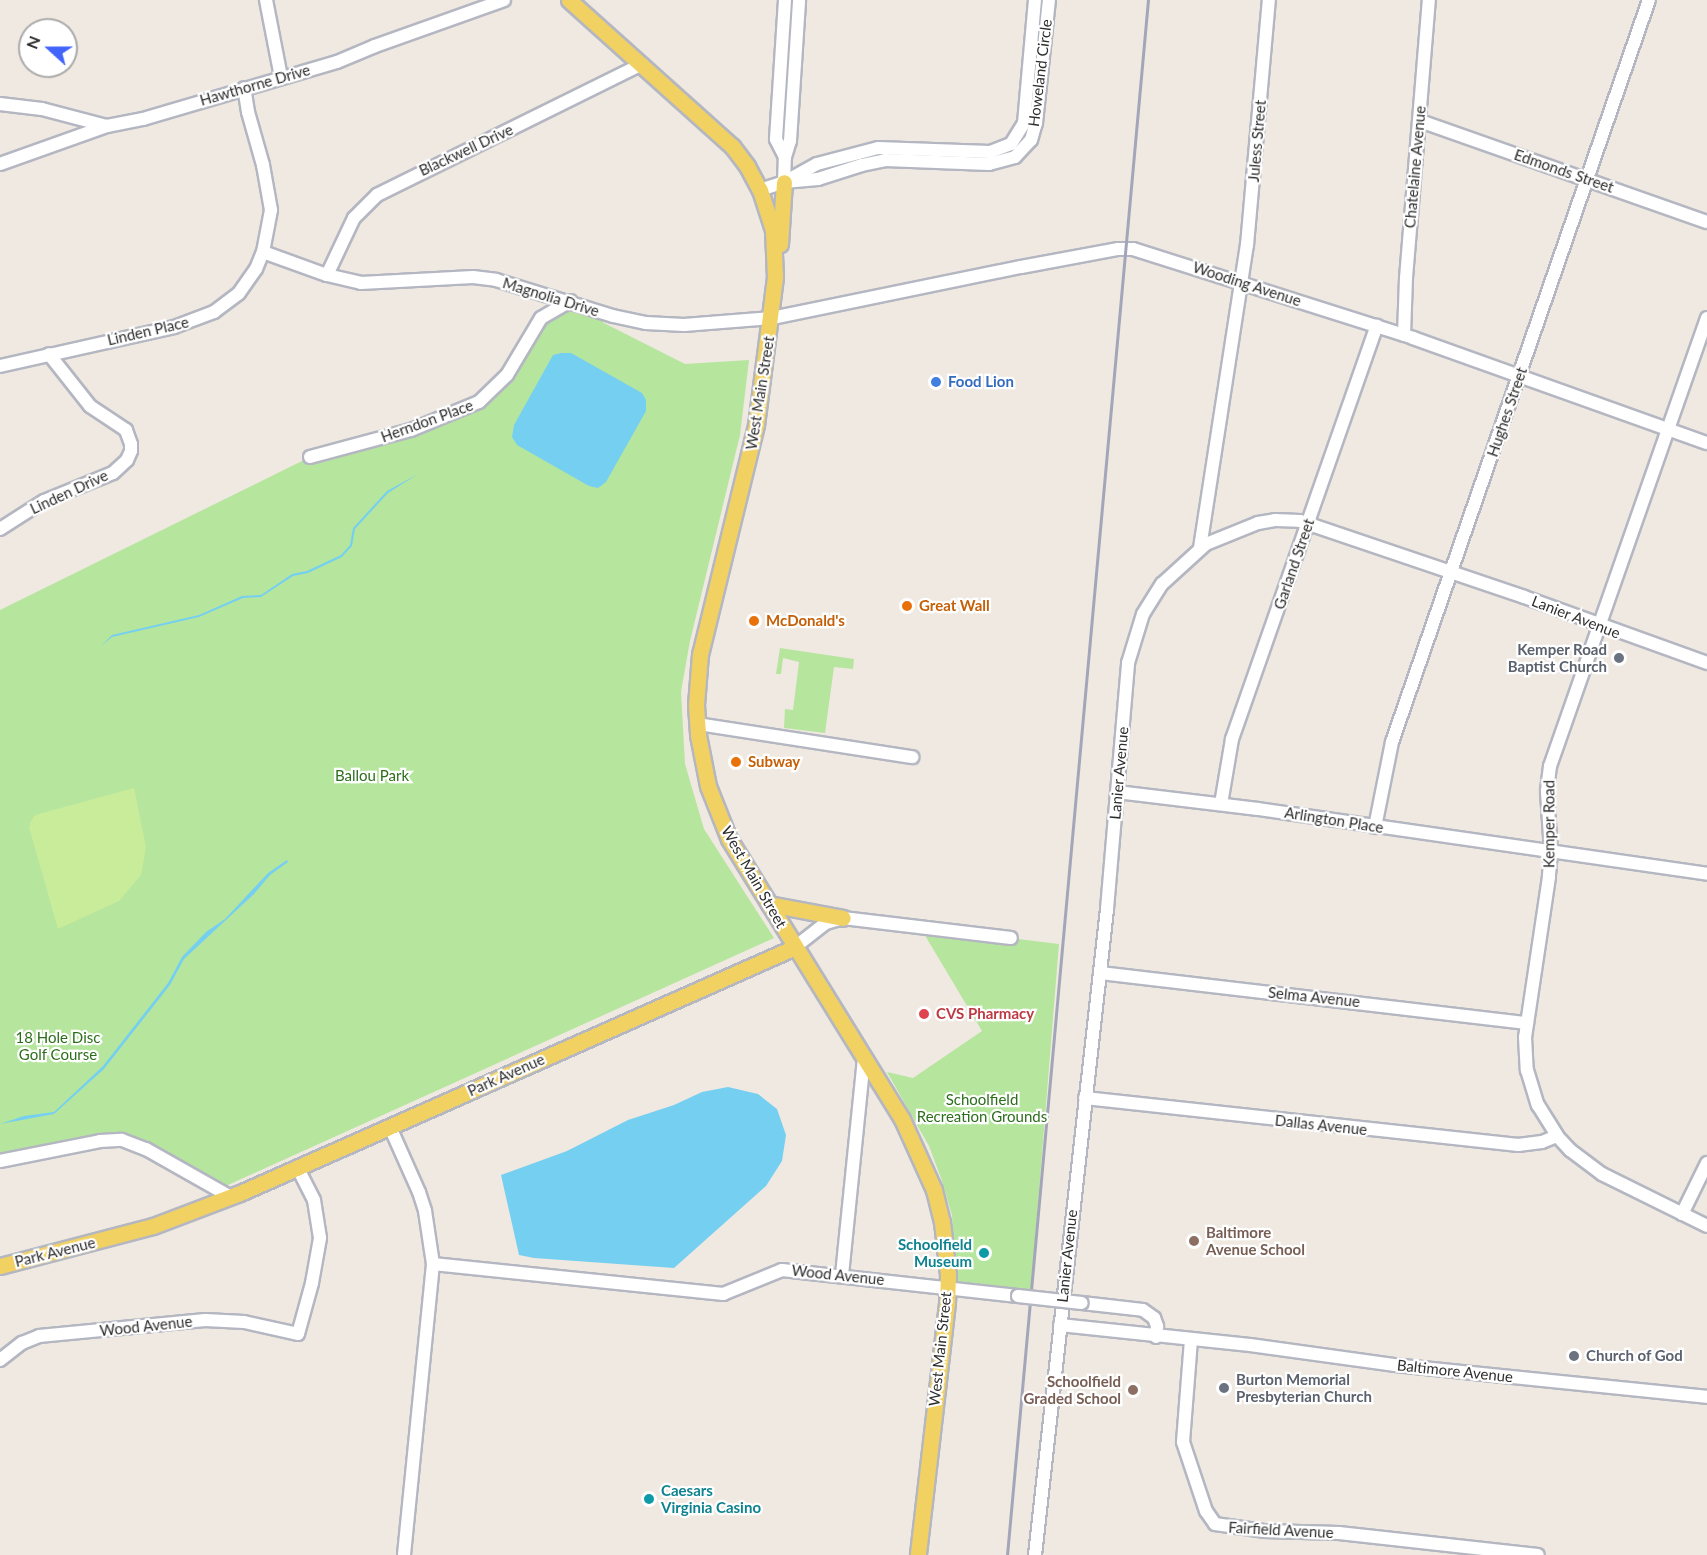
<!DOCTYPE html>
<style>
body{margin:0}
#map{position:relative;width:1707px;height:1555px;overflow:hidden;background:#efe9e1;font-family:Lato,sans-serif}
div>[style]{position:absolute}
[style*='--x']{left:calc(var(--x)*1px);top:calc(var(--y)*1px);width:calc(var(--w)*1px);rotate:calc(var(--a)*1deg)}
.green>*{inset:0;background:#b6e59e}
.pitch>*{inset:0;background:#c9ec9a}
.water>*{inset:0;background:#75cff0}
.roads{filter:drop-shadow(2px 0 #b4b7c1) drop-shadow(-2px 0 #b4b7c1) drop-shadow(0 2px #b4b7c1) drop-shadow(0 -2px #b4b7c1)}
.minor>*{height:12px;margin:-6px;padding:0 6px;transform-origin:6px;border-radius:6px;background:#fff}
.major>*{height:15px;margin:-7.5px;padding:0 7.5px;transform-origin:7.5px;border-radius:7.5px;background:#f2d163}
.rail>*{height:3px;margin:-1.5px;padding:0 1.5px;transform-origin:1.5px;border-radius:1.5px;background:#a3a6b8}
.bridges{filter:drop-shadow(2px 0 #b4b7c1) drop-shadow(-2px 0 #b4b7c1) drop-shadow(0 2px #b4b7c1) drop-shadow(0 -2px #b4b7c1)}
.minor-bridge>*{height:12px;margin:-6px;padding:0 6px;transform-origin:6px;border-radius:6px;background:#fff}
.dots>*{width:16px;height:16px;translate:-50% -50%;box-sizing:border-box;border:3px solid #fff;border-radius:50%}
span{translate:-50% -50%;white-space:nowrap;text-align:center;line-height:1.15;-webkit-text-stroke:4.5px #fff;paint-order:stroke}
.street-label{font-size:15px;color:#2e2e2e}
.shop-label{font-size:15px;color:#366cbe;font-weight:700}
.left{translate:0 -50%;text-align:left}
.food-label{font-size:15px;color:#c56008;font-weight:700}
.worship-label{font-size:15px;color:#5b616d;font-weight:700}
.right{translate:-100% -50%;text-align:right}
.park-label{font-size:15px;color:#2c6e1b}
.health-label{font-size:15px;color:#be3a42;font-weight:700}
.education-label{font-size:15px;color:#785e54;font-weight:700}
.culture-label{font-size:15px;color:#0d838f;font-weight:700}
.north{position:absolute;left:18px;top:18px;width:60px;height:60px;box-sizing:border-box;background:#fff;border:2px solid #ababab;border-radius:50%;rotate:291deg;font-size:16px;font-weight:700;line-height:24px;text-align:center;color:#2e2e2e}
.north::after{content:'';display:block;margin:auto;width:21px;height:27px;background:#4264fb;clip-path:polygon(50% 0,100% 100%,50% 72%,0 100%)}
</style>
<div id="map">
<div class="green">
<div style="clip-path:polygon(570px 301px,684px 325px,602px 322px,685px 364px,749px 360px,740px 435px,690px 641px,681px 692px,685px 764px,704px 829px,774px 938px,208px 1194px,201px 1184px,133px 1148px,120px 1144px,0 1167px,0 610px,310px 457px,411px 430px,497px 387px,535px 328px)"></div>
<div style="clip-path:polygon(780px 648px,854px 659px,853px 669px,834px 667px,825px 733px,784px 728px,785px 709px,793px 710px,799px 662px,783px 658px,781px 674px,776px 674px)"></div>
<div style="clip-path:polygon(920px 927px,1059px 944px,1031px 1290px,955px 1282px,952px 1215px,941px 1178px,929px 1146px,887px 1072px,913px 1078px,982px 1031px)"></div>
</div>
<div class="pitch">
<div style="clip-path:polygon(134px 788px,146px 847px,141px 875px,119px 901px,58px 929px,29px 827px,31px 821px,35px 815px)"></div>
</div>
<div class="water">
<div style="clip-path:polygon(561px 353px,571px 353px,642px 393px,646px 400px,646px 411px,606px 482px,598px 488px,589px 486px,517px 445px,512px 437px,514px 425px,553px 355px)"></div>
<div style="clip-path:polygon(418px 474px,388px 493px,355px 529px,352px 546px,342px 557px,308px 573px,293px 576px,261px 597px,243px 598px,199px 617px,112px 637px,101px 646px,112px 635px,199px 615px,242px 596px,261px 595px,292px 574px,307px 571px,341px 555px,350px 545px,353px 528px,387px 491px)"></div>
<div style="clip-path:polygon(287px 860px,288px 862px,270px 875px,254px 894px,184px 959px,170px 985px,104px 1069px,54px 1114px,0 1124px,24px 1116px,54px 1112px,103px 1066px,168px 983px,182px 957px,206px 932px,225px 919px,268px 873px)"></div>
<div style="clip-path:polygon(728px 1087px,758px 1094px,777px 1109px,786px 1135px,782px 1161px,766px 1186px,674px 1268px,534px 1258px,519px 1255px,501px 1175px,567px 1151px,628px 1120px,674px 1105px,702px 1092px)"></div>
</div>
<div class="roads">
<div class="minor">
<div style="--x:266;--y:0;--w:78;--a:79"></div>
<div style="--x:0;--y:104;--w:42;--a:6.8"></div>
<div style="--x:42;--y:109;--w:67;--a:14.7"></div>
<div style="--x:107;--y:126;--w:37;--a:-11"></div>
<div style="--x:143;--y:119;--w:202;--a:-16.4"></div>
<div style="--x:337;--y:62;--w:41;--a:-22.8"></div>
<div style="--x:375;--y:46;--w:137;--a:-19.6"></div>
<div style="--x:1420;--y:121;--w:304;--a:19.4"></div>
<div style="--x:785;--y:157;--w:20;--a:-117"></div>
<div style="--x:776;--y:139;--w:139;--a:-86.3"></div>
<div style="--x:0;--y:164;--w:114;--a:-19.6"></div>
<div style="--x:788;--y:180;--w:33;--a:-29"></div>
<div style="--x:817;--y:164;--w:63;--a:-14.7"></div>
<div style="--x:878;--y:148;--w:112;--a:2"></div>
<div style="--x:990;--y:152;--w:22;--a:-21"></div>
<div style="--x:1011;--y:144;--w:25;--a:-58"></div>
<div style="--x:1024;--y:123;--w:123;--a:-84.9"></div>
<div style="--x:784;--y:182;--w:34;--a:-5"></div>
<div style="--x:818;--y:179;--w:46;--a:-17.7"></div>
<div style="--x:862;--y:165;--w:24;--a:-12"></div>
<div style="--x:885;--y:160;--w:104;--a:2.2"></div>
<div style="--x:989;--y:164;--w:27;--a:-15"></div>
<div style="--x:1015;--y:157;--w:23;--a:-47"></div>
<div style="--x:1031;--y:140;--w:18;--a:-74"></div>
<div style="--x:1036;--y:123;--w:124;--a:-84"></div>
<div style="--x:760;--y:190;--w:25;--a:-18"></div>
<div style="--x:784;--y:182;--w:25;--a:-88"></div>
<div style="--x:785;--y:157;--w:17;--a:-73"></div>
<div style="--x:790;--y:141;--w:141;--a:-86.3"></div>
<div style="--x:263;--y:252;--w:68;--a:19.8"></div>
<div style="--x:327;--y:275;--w:35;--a:13"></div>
<div style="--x:361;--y:283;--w:112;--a:-3.1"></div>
<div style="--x:473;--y:277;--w:23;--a:7"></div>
<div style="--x:496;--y:280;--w:122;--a:17.1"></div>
<div style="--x:613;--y:316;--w:34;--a:12"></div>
<div style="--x:646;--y:323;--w:38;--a:3"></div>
<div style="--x:684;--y:325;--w:88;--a:-4.5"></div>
<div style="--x:772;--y:318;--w:254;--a:-11.6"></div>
<div style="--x:1021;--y:267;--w:99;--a:-10.5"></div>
<div style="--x:1118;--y:249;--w:15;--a:0"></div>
<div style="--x:1133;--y:249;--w:294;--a:17.6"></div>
<div style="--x:1413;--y:338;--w:312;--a:19.7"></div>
<div style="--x:327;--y:275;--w:63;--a:-64.7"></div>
<div style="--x:354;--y:218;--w:33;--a:-45"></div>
<div style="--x:377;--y:195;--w:296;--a:-26.3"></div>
<div style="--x:1707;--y:318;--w:475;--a:109.3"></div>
<div style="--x:1550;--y:766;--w:26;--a:97"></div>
<div style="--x:1547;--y:792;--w:60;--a:86.2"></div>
<div style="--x:1551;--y:852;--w:25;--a:95"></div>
<div style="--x:1549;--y:877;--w:162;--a:98.5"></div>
<div style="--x:1525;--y:1037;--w:33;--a:87"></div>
<div style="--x:1527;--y:1070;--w:37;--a:73"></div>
<div style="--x:1538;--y:1105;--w:36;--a:58"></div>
<div style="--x:1557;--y:1136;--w:19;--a:47"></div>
<div style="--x:1570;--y:1150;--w:40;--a:37"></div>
<div style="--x:1602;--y:1174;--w:117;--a:26.3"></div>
<div style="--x:1404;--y:335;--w:57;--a:-88"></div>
<div style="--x:1406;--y:278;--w:279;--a:-85.3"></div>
<div style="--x:0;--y:366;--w:178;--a:-12.6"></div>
<div style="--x:174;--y:327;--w:43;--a:-20.6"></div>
<div style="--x:214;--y:312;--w:31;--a:-37"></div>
<div style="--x:239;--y:293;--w:29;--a:-55"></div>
<div style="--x:256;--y:269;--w:18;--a:-68"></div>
<div style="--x:263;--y:252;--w:43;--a:-79.2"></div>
<div style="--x:271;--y:210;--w:46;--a:-100.1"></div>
<div style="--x:263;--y:165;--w:55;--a:-105.8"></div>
<div style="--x:248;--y:112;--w:24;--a:-99"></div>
<div style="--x:310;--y:457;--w:105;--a:-15"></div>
<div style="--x:411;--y:430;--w:74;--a:-22.4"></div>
<div style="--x:479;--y:402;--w:39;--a:-44"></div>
<div style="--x:507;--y:375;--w:66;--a:-59.2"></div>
<div style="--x:541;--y:318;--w:34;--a:-30"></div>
<div style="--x:0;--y:529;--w:52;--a:-32.5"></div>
<div style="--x:44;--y:501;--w:74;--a:-22.1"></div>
<div style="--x:113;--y:473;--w:19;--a:-43"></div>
<div style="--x:127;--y:460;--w:10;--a:-66"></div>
<div style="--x:131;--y:451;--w:7;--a:-90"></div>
<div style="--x:131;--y:444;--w:15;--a:-110"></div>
<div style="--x:126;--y:430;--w:43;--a:-146.3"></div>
<div style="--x:90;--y:406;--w:66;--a:-128.3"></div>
<div style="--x:1200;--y:548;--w:307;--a:-81.2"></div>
<div style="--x:1247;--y:245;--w:246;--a:-84.9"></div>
<div style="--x:698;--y:724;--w:217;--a:8.8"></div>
<div style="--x:1117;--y:792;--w:142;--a:6.9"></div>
<div style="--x:1258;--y:809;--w:454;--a:8.2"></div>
<div style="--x:1221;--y:804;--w:66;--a:-80.4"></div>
<div style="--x:1232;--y:739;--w:438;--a:-70.7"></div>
<div style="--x:1375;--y:827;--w:87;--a:-78.7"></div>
<div style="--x:1392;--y:742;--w:785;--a:-70.9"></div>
<div style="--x:795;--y:947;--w:39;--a:-38"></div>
<div style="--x:826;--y:923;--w:18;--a:-16"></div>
<div style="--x:843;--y:918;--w:169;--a:6.8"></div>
<div style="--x:1100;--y:973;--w:430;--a:6.7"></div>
<div style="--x:1085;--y:1098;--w:436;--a:6.2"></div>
<div style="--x:1518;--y:1145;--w:24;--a:-7"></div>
<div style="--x:1542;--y:1142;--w:16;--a:-22"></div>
<div style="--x:390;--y:1127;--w:71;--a:66"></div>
<div style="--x:419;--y:1192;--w:20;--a:72"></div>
<div style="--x:425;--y:1211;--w:54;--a:81.4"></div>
<div style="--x:433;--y:1264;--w:292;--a:95.7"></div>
<div style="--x:0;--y:1161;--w:102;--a:-11.3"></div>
<div style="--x:100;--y:1141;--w:22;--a:-3"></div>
<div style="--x:122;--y:1140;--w:26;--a:21"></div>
<div style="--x:146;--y:1149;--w:98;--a:29.5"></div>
<div style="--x:1682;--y:1214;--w:57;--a:-63.9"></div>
<div style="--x:433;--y:1264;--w:292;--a:5.9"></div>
<div style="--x:723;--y:1294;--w:64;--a:-22.1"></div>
<div style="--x:782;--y:1270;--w:237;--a:6.3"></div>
<div style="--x:842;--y:1275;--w:218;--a:-84.2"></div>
<div style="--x:1082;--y:1303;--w:61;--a:6.5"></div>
<div style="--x:1143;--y:1310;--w:14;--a:36"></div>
<div style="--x:1154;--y:1318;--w:9;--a:69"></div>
<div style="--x:1157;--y:1326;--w:11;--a:95"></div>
<div style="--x:1060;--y:1325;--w:191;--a:6"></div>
<div style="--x:1250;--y:1345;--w:145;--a:7.9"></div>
<div style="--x:1394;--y:1365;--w:315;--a:5.8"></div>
<div style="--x:1191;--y:1340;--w:102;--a:94.5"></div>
<div style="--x:1183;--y:1442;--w:73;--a:71.6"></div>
<div style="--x:1206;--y:1511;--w:16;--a:55"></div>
<div style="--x:1215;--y:1524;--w:49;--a:8.1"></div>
<div style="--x:1264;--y:1531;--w:75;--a:1.5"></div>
<div style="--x:1339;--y:1533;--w:200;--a:6.3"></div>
<div style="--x:0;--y:1360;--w:28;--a:-38"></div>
<div style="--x:22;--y:1343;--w:18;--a:-22"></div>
<div style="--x:39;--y:1336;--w:167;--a:-5.5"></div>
<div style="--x:205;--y:1320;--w:39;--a:3"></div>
<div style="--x:244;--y:1322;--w:55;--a:12.5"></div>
<div style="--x:298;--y:1334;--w:53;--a:-74.6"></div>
<div style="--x:312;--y:1283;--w:46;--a:-79.9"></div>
<div style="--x:320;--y:1238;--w:38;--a:-99"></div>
<div style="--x:314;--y:1200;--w:36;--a:-117"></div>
<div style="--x:1035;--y:1555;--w:650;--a:-83.64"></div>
<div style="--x:1107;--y:909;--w:247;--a:-85.1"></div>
<div style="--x:1128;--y:663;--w:51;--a:-73"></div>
<div style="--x:1143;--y:614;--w:36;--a:-58"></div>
<div style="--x:1162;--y:584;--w:59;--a:-42.3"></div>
<div style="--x:1206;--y:544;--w:56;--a:-22"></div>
<div style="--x:1258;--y:523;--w:17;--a:-10"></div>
<div style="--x:1275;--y:520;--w:25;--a:2"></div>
<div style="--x:1300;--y:521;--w:237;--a:18.7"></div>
<div style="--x:1524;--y:597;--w:195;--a:19.8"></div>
</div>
<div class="major">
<div style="--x:569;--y:0;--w:219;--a:41.9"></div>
<div style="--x:732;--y:146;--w:25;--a:53"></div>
<div style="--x:747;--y:166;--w:27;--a:62"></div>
<div style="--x:760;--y:190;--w:42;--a:72"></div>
<div style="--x:773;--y:230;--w:47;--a:87.6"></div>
<div style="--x:775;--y:277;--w:149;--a:97.3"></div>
<div style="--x:756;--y:425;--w:236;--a:103.7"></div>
<div style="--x:700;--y:654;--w:51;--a:94.5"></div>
<div style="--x:696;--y:705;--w:30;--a:86"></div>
<div style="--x:698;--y:735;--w:52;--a:78.9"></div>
<div style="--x:708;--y:786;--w:57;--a:68.4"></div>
<div style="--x:729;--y:839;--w:329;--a:58.3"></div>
<div style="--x:902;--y:1119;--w:78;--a:65.7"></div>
<div style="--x:934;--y:1190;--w:33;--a:76"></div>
<div style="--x:942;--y:1222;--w:53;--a:83.5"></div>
<div style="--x:948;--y:1275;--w:28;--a:92"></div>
<div style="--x:947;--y:1303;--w:254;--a:96.6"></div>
<div style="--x:780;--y:244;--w:62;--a:-86.3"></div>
<div style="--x:769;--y:904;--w:75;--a:10.7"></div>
<div style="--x:0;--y:1266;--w:158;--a:-14.7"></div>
<div style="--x:153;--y:1226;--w:93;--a:-20.8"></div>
<div style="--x:240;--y:1193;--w:607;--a:-23.9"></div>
</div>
</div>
<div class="rail">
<div style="--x:1007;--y:1555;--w:1561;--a:-84.82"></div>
</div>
<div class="bridges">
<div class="minor-bridge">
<div style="--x:1018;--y:1296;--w:64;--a:6.2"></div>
</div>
</div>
<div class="dots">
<div style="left:936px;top:382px;background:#3f7fe0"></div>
<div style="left:907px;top:606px;background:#e8710a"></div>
<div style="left:754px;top:621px;background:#e8710a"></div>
<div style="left:1619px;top:658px;background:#6b7280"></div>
<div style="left:736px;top:762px;background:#e8710a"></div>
<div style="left:924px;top:1014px;background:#e0444e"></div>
<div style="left:1194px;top:1241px;background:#8d6e63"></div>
<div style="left:984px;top:1253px;background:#0f9aa8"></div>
<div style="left:1574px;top:1356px;background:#6b7280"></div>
<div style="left:1224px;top:1388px;background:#6b7280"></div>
<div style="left:1133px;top:1390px;background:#8d6e63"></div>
<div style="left:649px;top:1499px;background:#0f9aa8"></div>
</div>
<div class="street-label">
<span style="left:1040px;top:73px;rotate:-83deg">Howeland Circle</span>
<span style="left:255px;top:85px;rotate:-16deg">Hawthorne Drive</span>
<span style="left:1257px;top:141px;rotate:-85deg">Juless Street</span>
<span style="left:466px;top:150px;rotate:-25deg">Blackwell Drive</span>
<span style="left:1415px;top:167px;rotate:-85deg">Chatelaine Avenue</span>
<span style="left:1564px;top:171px;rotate:19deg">Edmonds Street</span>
<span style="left:1247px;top:284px;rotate:18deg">Wooding Avenue</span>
<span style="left:551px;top:297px;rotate:17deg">Magnolia Drive</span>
<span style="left:148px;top:331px;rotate:-13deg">Linden Place</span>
<span style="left:760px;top:393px;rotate:-81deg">West Main Street</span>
<span style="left:1507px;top:412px;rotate:-71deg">Hughes Street</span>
<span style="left:427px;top:421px;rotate:-20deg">Herndon Place</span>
<span style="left:69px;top:492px;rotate:-25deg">Linden Drive</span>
<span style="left:1294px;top:564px;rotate:-71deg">Garland Street</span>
<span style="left:1576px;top:617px;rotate:21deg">Lanier Avenue</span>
<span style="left:1119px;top:773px;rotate:-85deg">Lanier Avenue</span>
<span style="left:1334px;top:820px;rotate:9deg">Arlington Place</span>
<span style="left:1549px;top:824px;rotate:-90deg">Kemper Road</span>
<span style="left:754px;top:877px;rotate:60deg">West Main Street</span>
<span style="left:1314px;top:997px;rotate:6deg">Selma Avenue</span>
<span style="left:506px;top:1075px;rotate:-24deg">Park Avenue</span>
<span style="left:1321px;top:1125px;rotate:6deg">Dallas Avenue</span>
<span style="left:55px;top:1252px;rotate:-14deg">Park Avenue</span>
<span style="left:1067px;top:1256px;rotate:-84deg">Lanier Avenue</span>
<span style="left:838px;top:1275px;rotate:6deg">Wood Avenue</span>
<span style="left:146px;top:1326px;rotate:-6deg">Wood Avenue</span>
<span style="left:940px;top:1349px;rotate:-84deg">West Main Street</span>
<span style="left:1455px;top:1371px;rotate:6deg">Baltimore Avenue</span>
<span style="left:1281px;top:1530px;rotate:3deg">Fairfield Avenue</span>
</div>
<div class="shop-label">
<span class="left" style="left:948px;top:382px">Food Lion</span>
</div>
<div class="food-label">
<span class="left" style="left:919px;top:606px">Great Wall</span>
<span class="left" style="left:766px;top:621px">McDonald's</span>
<span class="left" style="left:748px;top:762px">Subway</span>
</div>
<div class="worship-label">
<span class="right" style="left:1607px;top:658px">Kemper Road<br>Baptist Church</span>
<span class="left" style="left:1586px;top:1356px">Church of God</span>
<span class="left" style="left:1236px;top:1388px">Burton Memorial<br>Presbyterian Church</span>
</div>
<div class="park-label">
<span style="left:372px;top:776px">Ballou Park</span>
<span style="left:58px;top:1046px">18 Hole Disc<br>Golf Course</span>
<span style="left:982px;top:1108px">Schoolfield<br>Recreation Grounds</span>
</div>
<div class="health-label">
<span class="left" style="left:936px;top:1014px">CVS Pharmacy</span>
</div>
<div class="education-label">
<span class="left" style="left:1206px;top:1241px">Baltimore<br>Avenue School</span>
<span class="right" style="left:1121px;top:1390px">Schoolfield<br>Graded School</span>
</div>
<div class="culture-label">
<span class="right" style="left:972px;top:1253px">Schoolfield<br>Museum</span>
<span class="left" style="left:661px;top:1499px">Caesars<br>Virginia Casino</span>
</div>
<div class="north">N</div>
</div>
